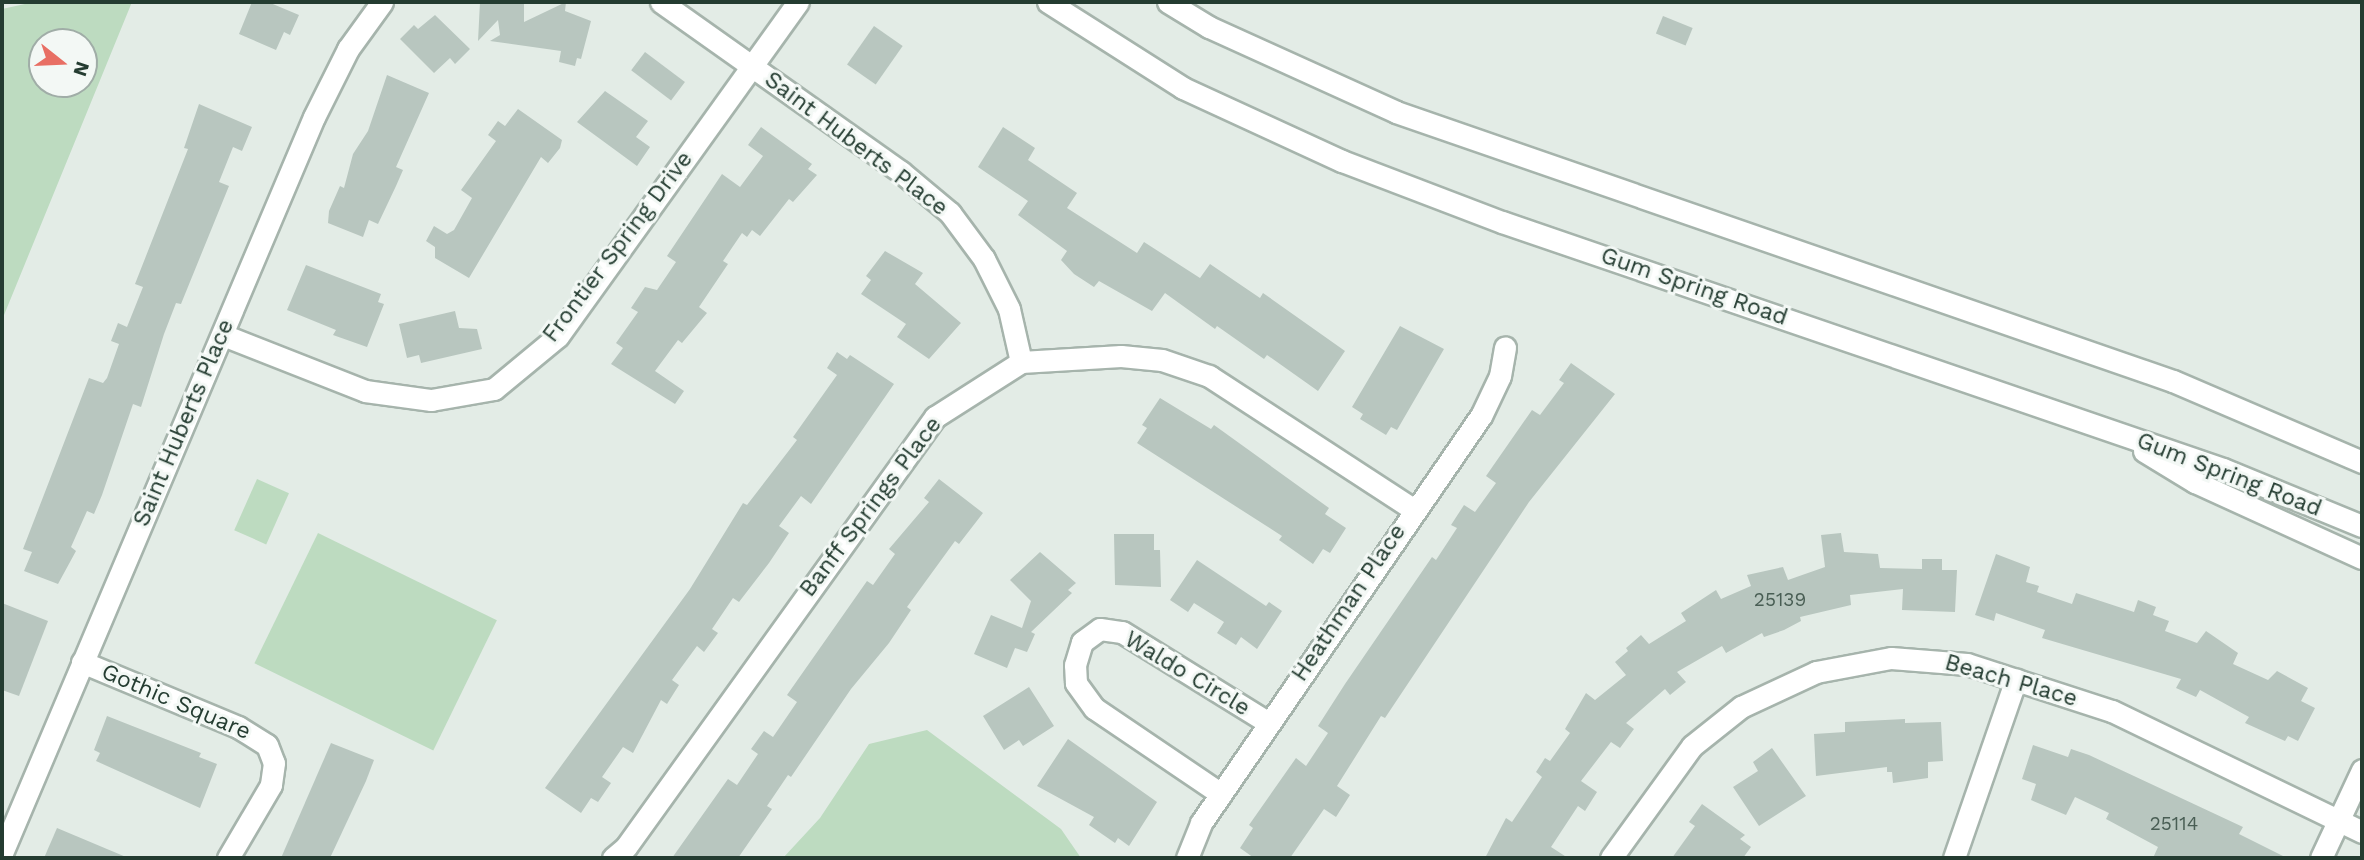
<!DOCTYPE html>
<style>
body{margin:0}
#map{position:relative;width:2364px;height:860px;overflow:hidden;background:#e3ece6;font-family:"Work Sans",sans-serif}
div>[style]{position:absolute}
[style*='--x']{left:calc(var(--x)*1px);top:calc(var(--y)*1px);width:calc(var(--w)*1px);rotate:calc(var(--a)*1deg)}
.green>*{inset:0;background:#bddbc0;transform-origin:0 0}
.building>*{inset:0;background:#b8c6bf;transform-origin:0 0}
.roads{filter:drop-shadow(2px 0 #a6b4ac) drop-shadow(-2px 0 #a6b4ac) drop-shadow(0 2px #a6b4ac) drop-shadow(0 -2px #a6b4ac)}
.minor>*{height:21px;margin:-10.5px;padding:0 10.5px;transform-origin:10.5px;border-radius:10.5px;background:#fff}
.secondary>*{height:21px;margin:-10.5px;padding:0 10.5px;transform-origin:10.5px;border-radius:10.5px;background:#fff}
span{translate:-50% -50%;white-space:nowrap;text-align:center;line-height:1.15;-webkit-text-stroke:6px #f3f8f5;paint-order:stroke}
.number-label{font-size:19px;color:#495e54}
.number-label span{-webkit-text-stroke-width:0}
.street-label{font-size:23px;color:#243c31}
.frame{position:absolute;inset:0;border:4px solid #243c31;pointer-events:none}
.north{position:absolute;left:28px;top:28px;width:70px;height:70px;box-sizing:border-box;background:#f3f8f5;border:2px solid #a0ada7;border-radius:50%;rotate:108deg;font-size:19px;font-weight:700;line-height:28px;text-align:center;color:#243c31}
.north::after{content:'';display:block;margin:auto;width:24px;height:32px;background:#e86f64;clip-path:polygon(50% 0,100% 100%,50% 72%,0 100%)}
</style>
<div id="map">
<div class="green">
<div style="clip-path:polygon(evenodd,34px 2px,132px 2px,2px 320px,2px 9px,34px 2px,42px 42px,84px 42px,84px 84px,42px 84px,42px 42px)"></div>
<div style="left:257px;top:479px;width:35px;height:56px;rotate:24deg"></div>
<div style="left:318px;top:533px;width:199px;height:145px;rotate:26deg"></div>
<div style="clip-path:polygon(927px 730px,1061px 829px,1081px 858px,783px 858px,820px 818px,869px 744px)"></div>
</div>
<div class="building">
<div style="clip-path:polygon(252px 2px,268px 2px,299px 15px,290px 35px,284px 32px,276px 50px,239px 34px)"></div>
<div style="clip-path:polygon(480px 2px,524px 2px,524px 22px,566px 2px,565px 11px,591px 21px,581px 59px,577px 58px,575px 66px,559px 62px,561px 51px,490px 41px,500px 35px,498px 20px,478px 41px)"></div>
<div style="clip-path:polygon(435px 15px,470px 49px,455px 64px,450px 58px,434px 73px,400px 39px,414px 25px,418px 29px)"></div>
<div style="left:1663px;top:16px;width:32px;height:19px;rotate:22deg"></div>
<div style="left:874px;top:26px;width:35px;height:47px;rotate:35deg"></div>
<div style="left:645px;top:52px;width:50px;height:23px;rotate:37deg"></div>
<div style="clip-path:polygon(387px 75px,429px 93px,396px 167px,403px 170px,396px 186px,378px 224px,369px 220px,363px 237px,328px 223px,329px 211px,340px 186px,344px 188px,353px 154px,368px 131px)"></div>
<div style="clip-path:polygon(605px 91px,648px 121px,636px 137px,650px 147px,637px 166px,577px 122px)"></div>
<div style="clip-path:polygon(199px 104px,252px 127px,242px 151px,233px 147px,219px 182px,229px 186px,181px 304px,176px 303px,164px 334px,141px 407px,133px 404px,102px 495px,94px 514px,87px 511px,71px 547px,76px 551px,58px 584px,24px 571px,32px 552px,23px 549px,89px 378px,103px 383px,107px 378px,119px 344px,111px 341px,118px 323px,127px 327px,143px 287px,135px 284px,188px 149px,184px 148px)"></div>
<div style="clip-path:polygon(518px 109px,562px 140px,560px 148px,548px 163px,541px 157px,469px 278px,435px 258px,435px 247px,426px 241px,434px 226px,447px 234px,454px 230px,472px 198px,461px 190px,496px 141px,488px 135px,498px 121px,505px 126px)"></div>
<div style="clip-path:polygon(761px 127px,812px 164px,808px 169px,817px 175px,793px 202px,789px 199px,760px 236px,752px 230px,747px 237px,742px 233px,723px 261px,728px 264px,699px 307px,707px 313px,682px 343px,678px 340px,655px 371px,684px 391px,675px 404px,611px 364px,623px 348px,616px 343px,638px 312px,631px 308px,645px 287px,657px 290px,676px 262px,667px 256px,722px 174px,740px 187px,763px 156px,748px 145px)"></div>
<div style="clip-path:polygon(1003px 127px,1035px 148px,1028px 160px,1077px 193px,1067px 208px,1137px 253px,1144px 242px,1200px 278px,1210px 264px,1260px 298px,1263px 293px,1345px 351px,1318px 391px,1267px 355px,1264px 359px,1217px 326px,1215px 329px,1165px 293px,1152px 311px,1099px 281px,1094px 287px,1074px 274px,1061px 260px,1067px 251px,1018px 215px,1028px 201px,978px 167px)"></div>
<div style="clip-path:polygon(885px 251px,923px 273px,915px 284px,961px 323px,929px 359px,897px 337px,906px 324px,861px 294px,871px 280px,866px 276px)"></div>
<div style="clip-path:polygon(306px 265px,381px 294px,378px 302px,384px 304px,367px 347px,333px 335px,336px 330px,287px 310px)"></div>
<div style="clip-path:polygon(455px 311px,459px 328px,477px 329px,482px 349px,421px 363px,419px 355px,407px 358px,399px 324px)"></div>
<div style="clip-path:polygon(1400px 326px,1444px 349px,1397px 430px,1391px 427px,1386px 435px,1360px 419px,1363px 414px,1352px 407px)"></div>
<div style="clip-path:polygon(837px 352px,847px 359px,850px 355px,894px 384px,811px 504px,801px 496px,779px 526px,789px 533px,769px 563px,739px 602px,733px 598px,712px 629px,718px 633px,704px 652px,697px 646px,672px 680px,679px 685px,667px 704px,661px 700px,633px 753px,623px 747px,602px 777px,611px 783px,598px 802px,591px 798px,581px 813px,545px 788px,690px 589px,743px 503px,747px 505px,797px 440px,793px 437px,837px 375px,827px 368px)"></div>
<div style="clip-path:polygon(1571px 363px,1615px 394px,1529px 502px,1385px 718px,1381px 716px,1337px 786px,1350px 795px,1336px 817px,1324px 809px,1290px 858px,1254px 858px,1240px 848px,1253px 828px,1249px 825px,1296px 758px,1306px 766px,1328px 733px,1318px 726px,1345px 684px,1432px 557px,1436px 560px,1457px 528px,1451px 525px,1464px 505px,1475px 512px,1496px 483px,1486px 476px,1532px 410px,1540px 415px,1564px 383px,1559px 380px)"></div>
<div style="clip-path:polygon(1160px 398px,1211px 429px,1214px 425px,1329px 508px,1325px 514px,1346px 528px,1330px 553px,1323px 549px,1313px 564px,1279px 540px,1282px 536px,1137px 443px,1147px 428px,1142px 425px)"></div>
<div style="clip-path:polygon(939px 479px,983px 513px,959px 544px,955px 541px,907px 607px,911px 610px,889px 643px,851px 689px,791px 777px,788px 775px,767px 806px,772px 809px,738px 858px,672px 858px,728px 779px,737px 785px,758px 754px,751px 749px,764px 731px,773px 737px,797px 702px,787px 695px,867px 581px,873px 585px,895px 554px,889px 549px,929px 502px,924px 498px)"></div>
<div style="clip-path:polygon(1841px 533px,1844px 552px,1878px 554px,1880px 568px,1922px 569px,1922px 559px,1942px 559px,1942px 570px,1957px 570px,1955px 612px,1902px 610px,1903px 589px,1850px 595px,1851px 605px,1800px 617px,1801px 621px,1784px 630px,1764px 637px,1762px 633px,1726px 653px,1722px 646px,1677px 672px,1686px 682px,1670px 695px,1665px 689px,1626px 723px,1634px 729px,1620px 748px,1611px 742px,1581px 781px,1597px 792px,1585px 811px,1578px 806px,1551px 847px,1568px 858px,1485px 858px,1506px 818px,1512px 822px,1542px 777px,1536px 772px,1545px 758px,1550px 761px,1570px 733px,1565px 729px,1586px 693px,1595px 700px,1626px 675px,1615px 662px,1628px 651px,1626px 648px,1641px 635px,1649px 644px,1686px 621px,1681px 613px,1716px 590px,1721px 599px,1751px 586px,1747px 575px,1783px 567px,1788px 580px,1825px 567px,1821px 535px)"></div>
<div style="clip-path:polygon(1114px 534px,1154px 534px,1154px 550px,1160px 550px,1161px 587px,1115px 585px)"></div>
<div style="clip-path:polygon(1040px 552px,1076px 583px,1068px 590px,1072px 593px,1031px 632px,1035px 634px,1027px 652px,1015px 648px,1007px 668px,974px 654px,991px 615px,1022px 628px,1031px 601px,1010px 580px)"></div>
<div style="clip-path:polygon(1996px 554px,2030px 567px,2026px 582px,2039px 586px,2037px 592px,2072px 604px,2076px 593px,2134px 612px,2138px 600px,2156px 607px,2153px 615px,2169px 621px,2165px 631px,2197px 643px,2206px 631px,2238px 653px,2233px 664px,2268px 680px,2277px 671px,2308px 688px,2301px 701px,2315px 708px,2298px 741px,2288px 736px,2285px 741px,2245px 723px,2249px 717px,2200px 690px,2196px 697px,2176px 688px,2181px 679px,2042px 638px,2045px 630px,1996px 613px,1994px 621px,1975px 615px)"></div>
<div style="clip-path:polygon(1197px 560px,1266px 606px,1269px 602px,1282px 611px,1257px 649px,1241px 637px,1236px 645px,1217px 633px,1224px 622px,1194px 603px,1188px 612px,1170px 600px)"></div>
<div style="clip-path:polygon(2px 603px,48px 621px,19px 696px,2px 690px)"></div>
<div style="clip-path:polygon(1029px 687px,1054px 726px,1023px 746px,1019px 740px,1004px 750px,983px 716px)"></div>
<div style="clip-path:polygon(107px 716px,201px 753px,199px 757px,217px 764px,200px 808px,96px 761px,100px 753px,94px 750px)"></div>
<div style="clip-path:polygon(1905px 719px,1905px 723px,1941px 722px,1943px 761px,1928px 762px,1928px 778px,1893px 783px,1892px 772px,1887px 772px,1887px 767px,1816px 776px,1814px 734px,1845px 732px,1845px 722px)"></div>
<div style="clip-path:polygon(1068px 739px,1157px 802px,1129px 846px,1118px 838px,1115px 843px,1089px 825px,1094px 817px,1037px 786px)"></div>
<div style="clip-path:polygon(331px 743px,374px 760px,366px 781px,330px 858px,281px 858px)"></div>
<div style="clip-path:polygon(2033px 745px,2068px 757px,2071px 749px,2089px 755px,2243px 827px,2239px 834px,2287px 858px,2153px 858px,2158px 847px,2106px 819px,2109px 813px,2075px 797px,2066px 815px,2031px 800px,2036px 784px,2022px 779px)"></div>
<div style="clip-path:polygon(1772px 748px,1806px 796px,1759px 826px,1733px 787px,1758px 771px,1753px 762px)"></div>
<div style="clip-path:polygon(1702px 804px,1745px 835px,1740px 839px,1751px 847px,1743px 858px,1672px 858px,1695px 826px,1689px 822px)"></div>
<div style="clip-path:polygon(57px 828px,126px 857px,126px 858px,44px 858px)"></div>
</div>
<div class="roads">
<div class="minor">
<div style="--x:661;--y:2;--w:294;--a:35.3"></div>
<div style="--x:901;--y:172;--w:64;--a:39.9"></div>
<div style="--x:950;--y:213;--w:57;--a:53.5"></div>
<div style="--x:984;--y:259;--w:56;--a:63.4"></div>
<div style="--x:1009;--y:309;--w:54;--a:77.2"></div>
<div style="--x:223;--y:335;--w:153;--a:21.5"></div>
<div style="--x:365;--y:391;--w:67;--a:7.8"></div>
<div style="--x:431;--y:400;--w:64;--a:-9.9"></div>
<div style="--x:494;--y:389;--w:83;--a:-39.6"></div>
<div style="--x:558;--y:336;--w:411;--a:-54.3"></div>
<div style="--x:82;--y:662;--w:169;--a:22.6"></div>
<div style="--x:238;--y:727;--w:34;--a:32"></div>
<div style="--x:267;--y:745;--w:19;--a:69"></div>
<div style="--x:274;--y:763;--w:22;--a:98"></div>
<div style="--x:271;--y:785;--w:85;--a:120.5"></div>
<div style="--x:1221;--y:794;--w:153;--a:-145.9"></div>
<div style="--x:1094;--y:708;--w:31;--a:-126"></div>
<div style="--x:1076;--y:683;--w:18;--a:-93"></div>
<div style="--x:1075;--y:665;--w:24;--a:-73"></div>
<div style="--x:1082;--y:642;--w:22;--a:-36"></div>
<div style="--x:1100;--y:629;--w:22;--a:8"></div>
<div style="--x:1122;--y:632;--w:173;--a:31.8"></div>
<div style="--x:2;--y:853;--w:799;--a:-67.03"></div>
<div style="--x:314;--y:117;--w:76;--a:-63.4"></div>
<div style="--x:348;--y:49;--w:58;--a:-54.1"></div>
<div style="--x:613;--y:858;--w:17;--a:-40"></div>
<div style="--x:626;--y:847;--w:530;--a:-54.3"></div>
<div style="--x:935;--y:417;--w:102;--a:-32.6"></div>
<div style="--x:1021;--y:362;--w:100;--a:-3.4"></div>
<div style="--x:1121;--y:356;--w:41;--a:5.6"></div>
<div style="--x:1162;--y:360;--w:50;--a:18.8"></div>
<div style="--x:1209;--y:376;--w:244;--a:33.1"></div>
<div style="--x:1187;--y:858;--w:38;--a:-68"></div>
<div style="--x:1201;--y:823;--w:494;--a:-55.5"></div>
<div style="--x:1481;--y:416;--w:44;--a:-64.6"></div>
<div style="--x:1500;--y:376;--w:29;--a:-80"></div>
<div style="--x:1611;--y:858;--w:138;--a:-54.1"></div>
<div style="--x:1692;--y:746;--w:63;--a:-38.5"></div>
<div style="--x:1741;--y:707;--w:83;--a:-25"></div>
<div style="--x:1816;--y:672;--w:76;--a:-10.6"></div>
<div style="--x:1891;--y:658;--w:76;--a:4.5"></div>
<div style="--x:1967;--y:664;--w:152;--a:18"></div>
<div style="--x:2112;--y:711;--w:278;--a:25.8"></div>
<div style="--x:1954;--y:858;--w:189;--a:-70.9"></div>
<div style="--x:2321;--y:858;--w:97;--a:-65"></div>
</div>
<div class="secondary">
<div style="--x:1048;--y:2;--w:160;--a:32.5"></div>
<div style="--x:1183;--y:88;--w:175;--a:24.7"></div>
<div style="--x:1342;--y:161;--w:171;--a:20.9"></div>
<div style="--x:1502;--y:222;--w:762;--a:18.91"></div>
<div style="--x:2223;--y:469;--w:150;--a:22.3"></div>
<div style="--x:1168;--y:2;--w:48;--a:31.4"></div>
<div style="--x:1209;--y:27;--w:205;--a:24.4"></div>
<div style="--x:1396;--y:112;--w:822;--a:19.1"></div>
<div style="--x:2173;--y:381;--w:206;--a:23.2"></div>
<div style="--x:2144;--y:451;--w:60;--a:31.3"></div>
<div style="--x:2195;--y:482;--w:183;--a:24.5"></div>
</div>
</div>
<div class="number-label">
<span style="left:1780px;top:600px">25139</span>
<span style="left:2174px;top:824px">25114</span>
</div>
<div class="street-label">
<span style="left:856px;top:144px;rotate:37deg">Saint Huberts Place</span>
<span style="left:618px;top:247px;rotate:-53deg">Frontier Spring Drive</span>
<span style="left:1694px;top:287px;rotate:19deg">Gum Spring Road</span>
<span style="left:184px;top:423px;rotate:-67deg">Saint Huberts Place</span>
<span style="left:2229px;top:475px;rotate:21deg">Gum Spring Road</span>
<span style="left:871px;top:507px;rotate:-53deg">Banff Springs Place</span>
<span style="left:1349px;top:603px;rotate:-56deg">Heathman Place</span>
<span style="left:1187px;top:674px;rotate:31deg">Waldo Circle</span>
<span style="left:2011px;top:681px;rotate:16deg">Beach Place</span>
<span style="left:176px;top:702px;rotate:23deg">Gothic Square</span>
</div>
<div class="frame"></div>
<div class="north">N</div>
</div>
